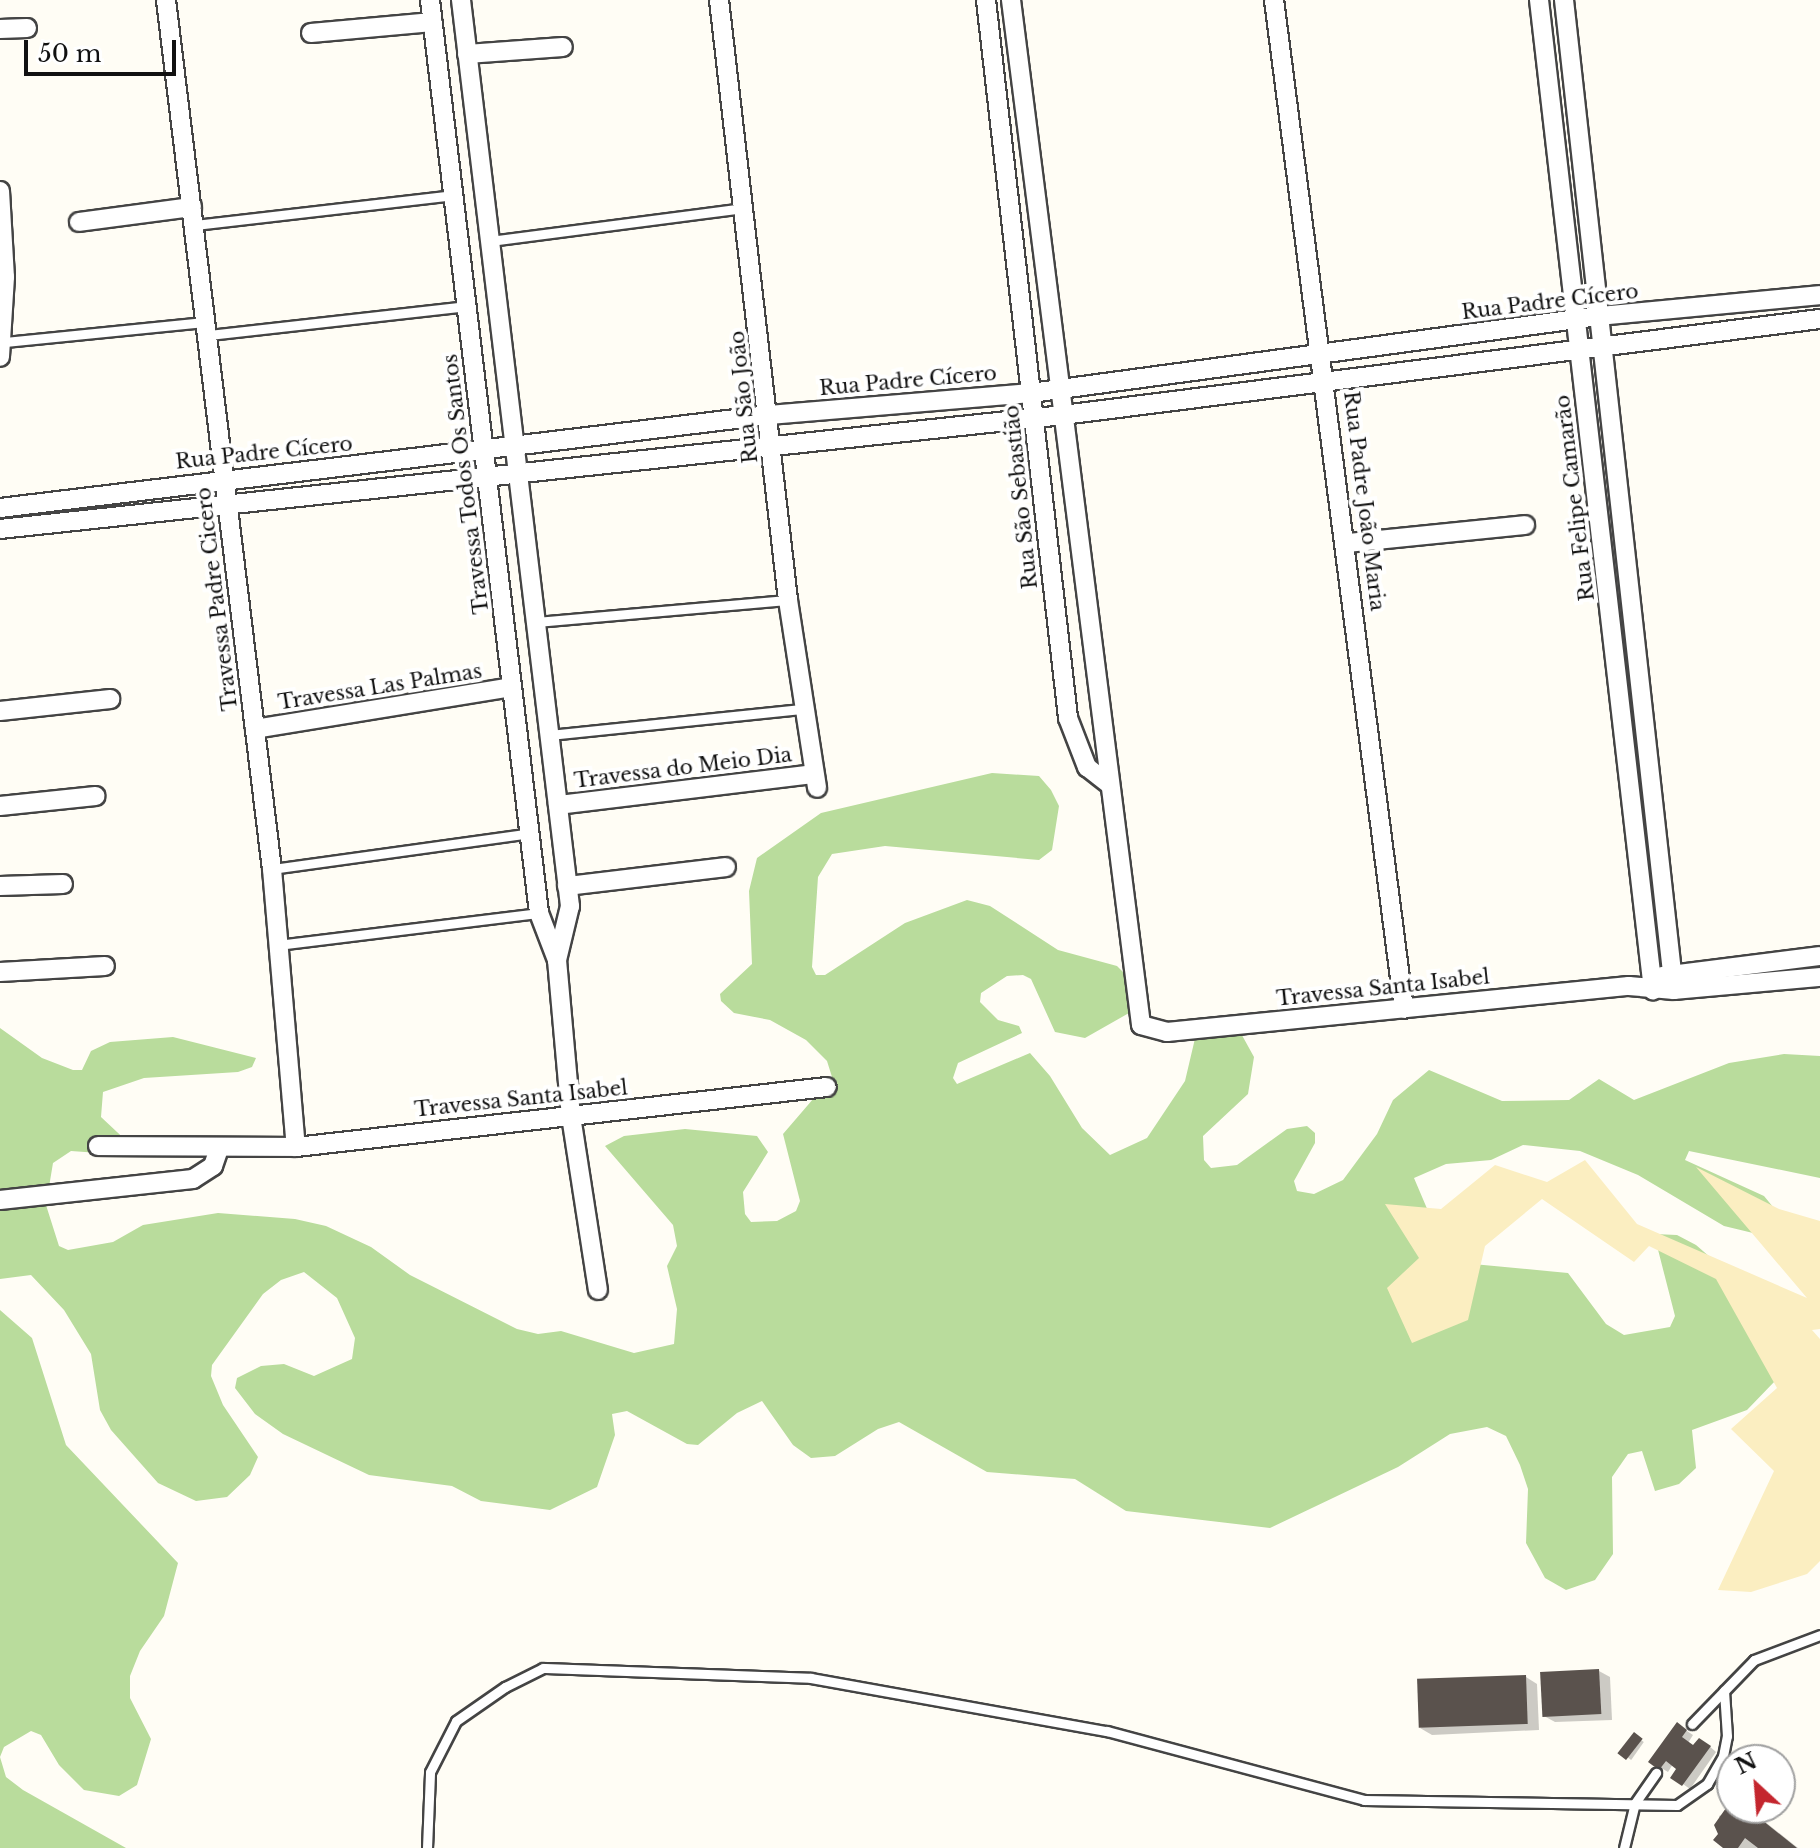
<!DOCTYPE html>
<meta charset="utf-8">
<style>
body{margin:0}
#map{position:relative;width:1820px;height:1848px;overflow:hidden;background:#fffdf5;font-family:"Libre Baskerville",serif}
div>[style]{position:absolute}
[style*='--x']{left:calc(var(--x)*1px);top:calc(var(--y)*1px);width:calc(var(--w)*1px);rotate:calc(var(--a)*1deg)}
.forest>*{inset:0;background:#b9dc9c}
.sand>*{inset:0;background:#fbeec1}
.shadow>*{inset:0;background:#0003;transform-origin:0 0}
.building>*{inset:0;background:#5a524d;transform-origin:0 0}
.roads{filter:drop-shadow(2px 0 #444) drop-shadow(-2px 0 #444) drop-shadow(0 2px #444) drop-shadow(0 -2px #444)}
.service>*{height:9px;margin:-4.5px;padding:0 4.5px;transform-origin:4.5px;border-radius:4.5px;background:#fff}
.minor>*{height:18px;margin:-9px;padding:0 9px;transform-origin:9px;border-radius:9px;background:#fff}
span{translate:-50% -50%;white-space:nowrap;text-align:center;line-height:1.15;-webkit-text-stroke:8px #fff;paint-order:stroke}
.street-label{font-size:20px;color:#111}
.north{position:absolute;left:1716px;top:1744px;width:80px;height:80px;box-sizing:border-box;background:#fff;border:2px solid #a0a0a0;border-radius:50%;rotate:334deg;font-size:22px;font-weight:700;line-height:32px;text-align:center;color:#111}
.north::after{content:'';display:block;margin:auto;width:28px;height:36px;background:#c4262e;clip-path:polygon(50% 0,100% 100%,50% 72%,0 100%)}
.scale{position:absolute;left:24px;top:40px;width:152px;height:36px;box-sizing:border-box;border:4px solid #111;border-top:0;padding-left:10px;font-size:24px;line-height:28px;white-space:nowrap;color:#111;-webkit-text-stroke:6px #fff;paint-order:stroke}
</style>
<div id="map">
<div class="forest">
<div style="clip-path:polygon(992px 773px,1039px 776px,1051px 790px,1059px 806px,1052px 850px,1039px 860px,885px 846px,832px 854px,818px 877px,812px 967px,816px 975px,825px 975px,905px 923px,967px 900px,990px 906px,1058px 950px,1117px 966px,1140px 989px,1138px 997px,1129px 1013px,1085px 1038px,1055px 1032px,1031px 979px,1023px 975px,1007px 976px,981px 993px,980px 1002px,998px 1020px,1019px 1026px,1022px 1033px,958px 1063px,953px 1078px,957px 1084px,1030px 1053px,1050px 1076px,1082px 1128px,1110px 1155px,1147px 1138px,1185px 1081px,1197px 1030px,1238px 1028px,1254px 1057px,1248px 1094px,1203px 1136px,1204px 1160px,1211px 1168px,1237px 1165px,1287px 1129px,1307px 1126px,1315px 1133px,1315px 1143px,1294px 1181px,1297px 1191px,1314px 1194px,1343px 1180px,1377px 1134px,1393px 1100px,1429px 1070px,1502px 1101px,1569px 1100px,1599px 1079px,1634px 1100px,1729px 1063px,1784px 1054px,1820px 1056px,1820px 1178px,1689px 1151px,1685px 1160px,1764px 1196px,1778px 1213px,1782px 1240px,1724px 1226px,1638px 1175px,1580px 1151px,1523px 1145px,1491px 1160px,1446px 1164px,1414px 1178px,1434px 1225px,1473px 1264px,1568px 1273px,1606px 1324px,1624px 1335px,1670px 1327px,1675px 1316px,1654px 1234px,1677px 1235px,1696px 1245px,1718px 1264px,1775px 1381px,1747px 1410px,1692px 1430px,1696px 1468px,1679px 1484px,1655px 1491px,1642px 1451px,1628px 1454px,1612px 1477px,1613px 1554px,1595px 1580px,1566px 1590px,1545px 1578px,1526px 1543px,1528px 1489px,1520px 1465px,1506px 1436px,1487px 1427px,1450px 1434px,1398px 1467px,1270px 1528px,1126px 1511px,1075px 1479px,987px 1472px,899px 1422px,878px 1429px,835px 1456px,811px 1458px,793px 1445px,762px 1401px,737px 1413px,698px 1445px,687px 1444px,627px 1411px,612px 1414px,615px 1435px,597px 1487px,550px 1510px,481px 1501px,452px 1486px,369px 1475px,283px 1434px,255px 1414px,235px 1388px,237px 1378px,261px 1366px,284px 1364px,314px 1376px,352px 1359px,355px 1338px,337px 1298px,304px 1272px,281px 1280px,263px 1294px,212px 1365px,211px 1376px,223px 1405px,258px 1457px,250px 1475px,227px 1497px,196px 1501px,158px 1483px,111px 1430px,100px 1410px,91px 1354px,64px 1310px,31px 1275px,0 1279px,0 1028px,42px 1058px,73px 1070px,82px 1070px,91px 1051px,110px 1042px,173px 1037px,256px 1058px,252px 1067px,238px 1072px,144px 1078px,103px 1092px,101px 1117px,133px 1147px,127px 1155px,71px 1151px,53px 1163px,46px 1205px,59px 1246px,68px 1250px,113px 1242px,143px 1225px,218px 1213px,295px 1219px,326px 1226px,371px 1247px,410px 1275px,517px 1329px,538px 1334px,561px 1331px,634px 1353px,674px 1344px,677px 1309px,667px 1266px,677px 1246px,673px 1225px,605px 1146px,624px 1136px,685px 1129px,757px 1136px,768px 1152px,743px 1192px,745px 1214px,751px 1222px,777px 1221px,796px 1211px,800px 1201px,783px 1134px,832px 1077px,827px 1061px,806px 1040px,770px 1020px,734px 1013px,721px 1001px,720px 994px,752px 964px,749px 891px,757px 858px,821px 813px)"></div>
<div style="clip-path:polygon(0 1310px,32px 1338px,66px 1445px,178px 1563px,164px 1616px,140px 1651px,130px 1676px,130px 1698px,151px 1739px,137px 1785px,119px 1796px,84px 1790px,59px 1765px,41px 1735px,31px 1731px,4px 1747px,0 1757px,6px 1777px,23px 1790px,126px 1848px,0 1848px)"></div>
</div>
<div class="sand">
<div style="clip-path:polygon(1585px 1160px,1637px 1224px,1807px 1298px,1696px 1167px,1779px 1209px,1820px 1221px,1820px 1329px,1812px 1330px,1820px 1339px,1820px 1561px,1807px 1574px,1751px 1592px,1718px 1590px,1774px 1471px,1731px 1429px,1777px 1388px,1716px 1279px,1649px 1246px,1634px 1262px,1542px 1199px,1485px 1246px,1468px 1320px,1412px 1343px,1387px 1288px,1419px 1258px,1385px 1204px,1441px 1209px,1495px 1165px,1547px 1182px)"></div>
</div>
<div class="shadow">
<div style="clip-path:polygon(1599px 1671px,1610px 1677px,1612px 1720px,1555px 1722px,1544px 1716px)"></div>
<div style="clip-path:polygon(1526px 1677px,1537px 1684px,1539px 1730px,1432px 1735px,1420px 1728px)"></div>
<div style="clip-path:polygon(1684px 1729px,1693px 1735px,1688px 1743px,1694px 1747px,1707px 1744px,1716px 1752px,1690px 1789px,1673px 1777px,1679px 1768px,1673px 1764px,1668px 1772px,1651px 1762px)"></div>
<div style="left:1634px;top:1735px;width:12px;height:22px;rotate:35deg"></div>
<div style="clip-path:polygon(1738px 1808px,1754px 1813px,1798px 1848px,1726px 1848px,1719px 1816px)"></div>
</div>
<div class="building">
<div style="left:1599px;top:1669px;width:45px;height:59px;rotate:87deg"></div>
<div style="left:1526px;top:1675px;width:49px;height:109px;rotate:88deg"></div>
<div style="clip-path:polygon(1677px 1722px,1687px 1730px,1682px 1737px,1693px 1745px,1699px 1738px,1711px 1746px,1682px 1786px,1670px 1778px,1676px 1769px,1666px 1761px,1659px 1770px,1648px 1762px)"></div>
<div style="left:1634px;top:1732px;width:11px;height:27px;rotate:38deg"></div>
<div style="clip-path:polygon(1726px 1808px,1747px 1808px,1797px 1848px,1758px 1848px,1745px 1838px,1738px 1848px,1723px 1848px,1713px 1840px,1718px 1834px,1714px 1825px)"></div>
</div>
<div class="roads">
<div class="service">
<div style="--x:195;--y:225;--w:261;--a:-6.6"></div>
<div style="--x:490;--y:241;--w:256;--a:-7.4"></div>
<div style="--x:209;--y:335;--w:260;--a:-6.4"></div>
<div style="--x:5;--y:342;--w:203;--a:-5.7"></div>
<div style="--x:535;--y:622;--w:254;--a:-5"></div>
<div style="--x:549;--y:735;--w:254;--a:-5.9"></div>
<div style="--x:272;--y:869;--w:260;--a:-7.9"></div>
<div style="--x:278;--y:945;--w:263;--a:-7"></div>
<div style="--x:1692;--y:1724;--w:46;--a:-45.9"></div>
<div style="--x:427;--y:1848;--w:76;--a:-87.7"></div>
<div style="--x:430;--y:1772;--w:57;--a:-63"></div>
<div style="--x:456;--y:1721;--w:60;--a:-34.8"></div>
<div style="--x:505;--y:1687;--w:42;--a:-26.6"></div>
<div style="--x:543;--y:1668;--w:268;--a:2.1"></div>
<div style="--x:811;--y:1678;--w:301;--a:10.2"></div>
<div style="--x:1107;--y:1731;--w:266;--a:15"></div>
<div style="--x:1364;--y:1800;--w:313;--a:0.9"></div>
<div style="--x:1677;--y:1805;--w:37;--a:-35"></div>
<div style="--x:1707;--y:1784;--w:32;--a:-60"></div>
<div style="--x:1723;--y:1756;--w:20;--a:-79"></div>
<div style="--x:1727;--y:1736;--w:45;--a:-93.8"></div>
<div style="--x:1724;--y:1691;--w:43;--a:-45.9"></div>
<div style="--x:1754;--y:1660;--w:71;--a:-20.7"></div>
<div style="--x:1624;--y:1848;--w:46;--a:-76.3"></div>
<div style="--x:1635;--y:1803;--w:37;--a:-55"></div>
</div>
<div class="minor">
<div style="--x:166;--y:0;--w:875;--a:83.05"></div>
<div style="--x:272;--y:869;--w:279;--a:85.1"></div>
<div style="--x:430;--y:0;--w:919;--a:83.19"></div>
<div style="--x:539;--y:913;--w:50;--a:69"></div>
<div style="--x:557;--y:960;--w:157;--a:84.9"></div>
<div style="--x:571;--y:1116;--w:176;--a:81.2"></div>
<div style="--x:461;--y:0;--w:913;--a:83.14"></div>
<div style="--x:570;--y:906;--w:56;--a:103.5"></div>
<div style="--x:719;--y:0;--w:604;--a:83.44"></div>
<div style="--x:788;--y:600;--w:190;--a:81.2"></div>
<div style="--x:986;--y:0;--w:723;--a:83.48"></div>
<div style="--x:1068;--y:718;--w:53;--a:68.8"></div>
<div style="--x:1087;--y:767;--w:28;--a:38"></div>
<div style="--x:1011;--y:0;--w:1033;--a:82.77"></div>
<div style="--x:1141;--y:1025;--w:27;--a:15"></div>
<div style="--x:1167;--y:1032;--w:464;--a:-5.7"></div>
<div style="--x:1629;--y:986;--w:45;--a:5.1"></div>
<div style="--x:1674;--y:990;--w:147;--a:-5.1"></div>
<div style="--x:1274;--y:0;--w:1017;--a:82.66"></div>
<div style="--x:1539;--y:0;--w:997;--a:83.43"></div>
<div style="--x:1564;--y:0;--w:996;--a:83.66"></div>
<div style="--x:0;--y:29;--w:27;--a:-2"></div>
<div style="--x:311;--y:33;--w:122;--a:-5.2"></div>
<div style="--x:467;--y:54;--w:96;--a:-4.2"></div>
<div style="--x:0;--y:191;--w:86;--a:86.7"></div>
<div style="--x:5;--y:277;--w:80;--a:93.6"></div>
<div style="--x:79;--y:222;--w:114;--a:-7.6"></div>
<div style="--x:0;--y:508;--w:775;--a:-6.9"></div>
<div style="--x:769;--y:415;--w:263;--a:-4.8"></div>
<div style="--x:1031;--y:393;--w:573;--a:-7.72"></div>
<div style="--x:1599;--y:316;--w:222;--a:-5.4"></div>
<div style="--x:0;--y:529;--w:1069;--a:-6.12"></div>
<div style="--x:1063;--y:415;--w:763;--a:-7.23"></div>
<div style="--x:1348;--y:543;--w:178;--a:-5.8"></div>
<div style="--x:0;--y:711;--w:111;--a:-6.2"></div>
<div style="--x:255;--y:729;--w:260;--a:-9.3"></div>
<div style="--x:558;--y:805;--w:258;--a:-6.9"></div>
<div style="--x:0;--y:806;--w:96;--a:-6"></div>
<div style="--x:0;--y:886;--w:63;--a:-1.8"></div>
<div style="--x:567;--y:886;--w:160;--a:-6.8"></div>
<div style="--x:0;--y:972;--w:105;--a:-3.3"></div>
<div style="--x:1662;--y:976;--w:159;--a:-7.2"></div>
<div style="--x:98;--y:1146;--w:198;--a:0.3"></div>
<div style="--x:296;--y:1147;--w:534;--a:-6.45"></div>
<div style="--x:0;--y:1200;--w:194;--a:-6.2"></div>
<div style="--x:193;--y:1179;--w:24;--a:-33"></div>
<div style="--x:213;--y:1166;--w:18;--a:-71"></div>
</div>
</div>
<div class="street-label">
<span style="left:1550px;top:302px;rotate:-7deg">Rua Padre Cícero</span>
<span style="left:908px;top:381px;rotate:-5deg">Rua Padre Cícero</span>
<span style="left:744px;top:397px;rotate:-96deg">Rua São João</span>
<span style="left:264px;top:453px;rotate:-6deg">Rua Padre Cícero</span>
<span style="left:466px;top:484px;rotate:-97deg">Travessa Todos Os Santos</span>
<span style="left:1021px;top:497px;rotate:-96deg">Rua São Sebastião</span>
<span style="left:1575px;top:498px;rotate:-97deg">Rua Felipe Camarão</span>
<span style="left:1364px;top:501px;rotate:83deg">Rua Padre João Maria</span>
<span style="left:217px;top:599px;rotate:-97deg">Travessa Padre Cicero</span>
<span style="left:380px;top:687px;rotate:-9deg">Travessa Las Palmas</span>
<span style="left:683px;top:768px;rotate:-7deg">Travessa do Meio Dia</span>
<span style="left:1383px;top:988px;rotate:-6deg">Travessa Santa Isabel</span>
<span style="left:521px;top:1099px;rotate:-6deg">Travessa Santa Isabel</span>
</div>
<div class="north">N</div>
<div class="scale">50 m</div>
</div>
